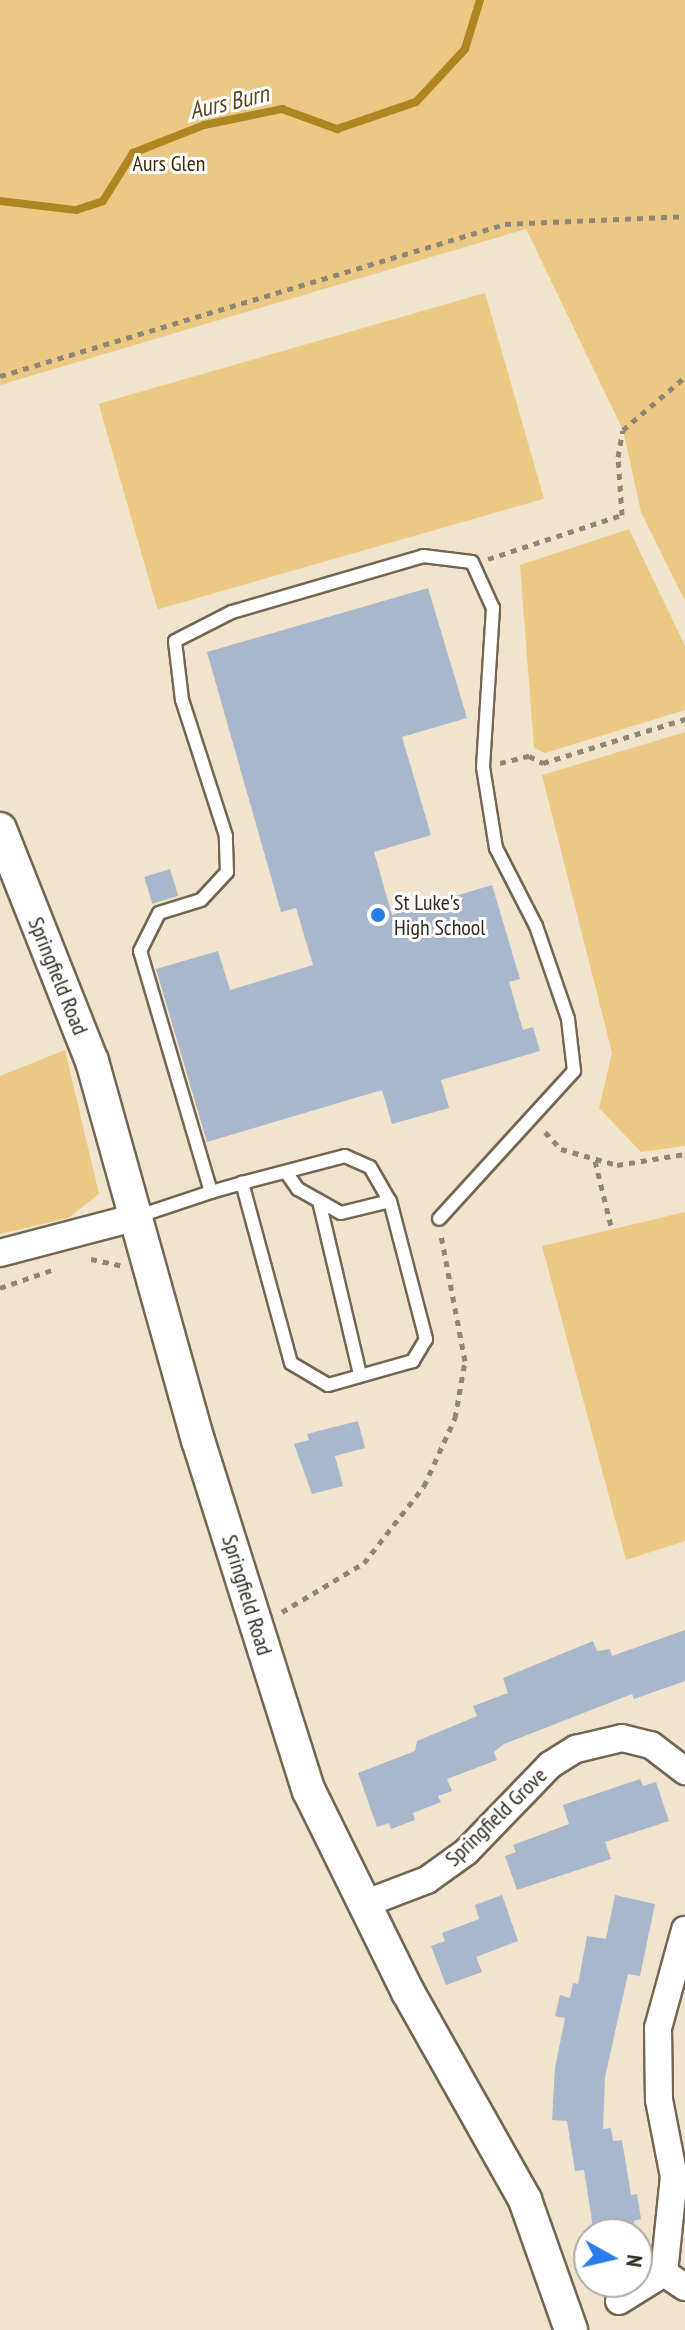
<!DOCTYPE html>
<style>
body{margin:0}
#map{position:relative;width:685px;height:2330px;overflow:hidden;background:#f0e4cc;font-family:"PT Sans Narrow",sans-serif}
div>[style]{position:absolute}
[style*='--x']{left:calc(var(--x)*1px);top:calc(var(--y)*1px);width:calc(var(--w)*1px);rotate:calc(var(--a)*1deg)}
.green>*{inset:0;background:#ebc985;transform-origin:0 0}
.stream>*{height:8px;margin:-4px;padding:0 4px;transform-origin:4px;border-radius:4px;background:#af8521}
.building>*{inset:0;background:#a8b7cb;transform-origin:0 0}
.path>*{height:5px;margin-top:-2.5px;transform-origin:0;background:repeating-linear-gradient(90deg,#8f8776 0 6px,transparent 0 12px)}
.roads{filter:drop-shadow(2px 0 #726753) drop-shadow(-2px 0 #726753) drop-shadow(0 2px #726753) drop-shadow(0 -2px #726753)}
.service>*{height:12px;margin:-6px;padding:0 6px;transform-origin:6px;border-radius:6px;background:#fff}
.minor>*{height:26px;margin:-13px;padding:0 13px;transform-origin:13px;border-radius:13px;background:#fff}
.tertiary>*{height:32px;margin:-16px;padding:0 16px;transform-origin:16px;border-radius:16px;background:#fff}
.dots>*{width:22px;height:22px;translate:-50% -50%;box-sizing:border-box;border:4px solid #fff;border-radius:50%}
span{translate:-50% -50%;white-space:nowrap;text-align:center;line-height:1.15;-webkit-text-stroke:6px #fff;paint-order:stroke}
.park-label{font-size:22px;color:#3e2c02}
.poi-label{font-size:22px;color:#322d24}
.left{translate:0 -50%;text-align:left}
.street-label{font-size:22px;color:#322d24}
.water-label{font-size:24px;color:#594720;font-style:italic}
.north{position:absolute;left:573px;top:2218px;width:80px;height:80px;box-sizing:border-box;background:#fff;border:2px solid #adaba7;border-radius:50%;rotate:98deg;font-size:22px;font-weight:700;line-height:32px;text-align:center;color:#322d24}
.north::after{content:'';display:block;margin:auto;width:28px;height:36px;background:#2b7ce8;clip-path:polygon(50% 0,100% 100%,50% 72%,0 100%)}
</style>
<div id="map">
<div class="green">
<div style="clip-path:polygon(0 0,685px 0,685px 601px,641px 512px,623px 430px,526px 229px,0 385px)"></div>
<div style="left:485px;top:293px;width:214px;height:402px;rotate:74deg"></div>
<div style="clip-path:polygon(629px 529px,685px 646px,685px 710px,545px 753px,534px 748px,520px 565px)"></div>
<div style="clip-path:polygon(685px 732px,685px 1146px,641px 1152px,599px 1108px,612px 1053px,542px 775px)"></div>
<div style="clip-path:polygon(65px 1050px,99px 1194px,68px 1218px,0 1234px,0 1076px)"></div>
<div style="clip-path:polygon(685px 1212px,685px 1541px,626px 1560px,542px 1246px)"></div>
</div>
<div class="stream">
<div style="--x:0;--y:201;--w:77;--a:6.8"></div>
<div style="--x:76;--y:210;--w:28;--a:-18"></div>
<div style="--x:103;--y:201;--w:57;--a:-58"></div>
<div style="--x:133;--y:153;--w:76;--a:-21.5"></div>
<div style="--x:204;--y:125;--w:80;--a:-11.6"></div>
<div style="--x:282;--y:109;--w:59;--a:20"></div>
<div style="--x:337;--y:129;--w:83;--a:-18.9"></div>
<div style="--x:416;--y:102;--w:72;--a:-47.2"></div>
<div style="--x:465;--y:49;--w:51;--a:-73"></div>
</div>
<div class="building">
<div style="clip-path:polygon(428px 588px,467px 718px,402px 737px,431px 835px,374px 852px,392px 915px,492px 885px,520px 979px,509px 982px,523px 1030px,533px 1027px,540px 1051px,441px 1080px,449px 1108px,392px 1124px,382px 1090px,207px 1142px,156px 969px,218px 951px,230px 990px,313px 965px,296px 908px,281px 912px,207px 652px)"></div>
<div style="left:170px;top:869px;width:28px;height:27px;rotate:73deg"></div>
<div style="clip-path:polygon(358px 1421px,365px 1448px,335px 1456px,343px 1486px,312px 1494px,294px 1444px,309px 1440px,307px 1434px)"></div>
<div style="clip-path:polygon(685px 1630px,685px 1681px,634px 1699px,632px 1694px,504px 1744px,494px 1752px,497px 1760px,447px 1779px,452px 1791px,438px 1796px,441px 1802px,413px 1813px,415px 1820px,391px 1829px,389px 1823px,377px 1827px,358px 1773px,415px 1751px,417px 1741px,477px 1716px,473px 1706px,508px 1693px,503px 1678px,593px 1641px,597px 1651px,610px 1649px,612px 1656px)"></div>
<div style="clip-path:polygon(640px 1779px,643px 1786px,656px 1782px,669px 1821px,605px 1842px,611px 1859px,517px 1890px,505px 1856px,516px 1852px,513px 1845px,569px 1824px,563px 1805px)"></div>
<div style="clip-path:polygon(502px 1895px,518px 1941px,476px 1957px,482px 1972px,446px 1985px,431px 1946px,445px 1941px,442px 1933px,479px 1919px,475px 1905px)"></div>
<div style="clip-path:polygon(615px 1895px,655px 1904px,640px 1976px,628px 1974px,605px 2077px,603px 2129px,611px 2128px,613px 2141px,622px 2140px,631px 2195px,637px 2194px,641px 2219px,634px 2221px,636px 2234px,594px 2234px,584px 2170px,575px 2171px,567px 2121px,552px 2120px,555px 2068px,565px 2018px,555px 2016px,560px 1995px,570px 1998px,573px 1983px,578px 1984px,587px 1936px,606px 1939px)"></div>
</div>
<div class="path">
<div style="--x:0;--y:376;--w:527;--a:-16.75"></div>
<div style="--x:505;--y:224;--w:180;--a:-2.5"></div>
<div style="--x:488;--y:559;--w:141;--a:-18.2"></div>
<div style="--x:622;--y:515;--w:58;--a:-93.9"></div>
<div style="--x:618;--y:457;--w:27;--a:-80"></div>
<div style="--x:623;--y:430;--w:82;--a:-40.5"></div>
<div style="--x:500;--y:763;--w:30;--a:-14"></div>
<div style="--x:529;--y:756;--w:16;--a:27"></div>
<div style="--x:543;--y:763;--w:149;--a:-17.2"></div>
<div style="--x:545;--y:1132;--w:23;--a:47"></div>
<div style="--x:561;--y:1149;--w:58;--a:15.9"></div>
<div style="--x:617;--y:1165;--w:69;--a:-9.2"></div>
<div style="--x:595;--y:1161;--w:71;--a:76.2"></div>
<div style="--x:91;--y:1259;--w:30;--a:12"></div>
<div style="--x:0;--y:1288;--w:55;--a:-19.1"></div>
<div style="--x:282;--y:1612;--w:96;--a:-30.9"></div>
<div style="--x:364;--y:1563;--w:98;--a:-52.1"></div>
<div style="--x:424;--y:1486;--w:75;--a:-65.5"></div>
<div style="--x:455;--y:1418;--w:58;--a:-80"></div>
<div style="--x:465;--y:1361;--w:128;--a:-100.8"></div>
</div>
<div class="roads">
<div class="service">
<div style="--x:286;--y:1172;--w:21;--a:55"></div>
<div style="--x:298;--y:1189;--w:49;--a:29.2"></div>
<div style="--x:341;--y:1213;--w:50;--a:-13.8"></div>
<div style="--x:211;--y:1192;--w:251;--a:-106.4"></div>
<div style="--x:140;--y:951;--w:42;--a:-63.4"></div>
<div style="--x:159;--y:913;--w:44;--a:-17.2"></div>
<div style="--x:201;--y:900;--w:38;--a:-47"></div>
<div style="--x:227;--y:872;--w:36;--a:-92"></div>
<div style="--x:226;--y:836;--w:143;--a:-107.9"></div>
<div style="--x:182;--y:700;--w:59;--a:-96.8"></div>
<div style="--x:175;--y:641;--w:64;--a:-27"></div>
<div style="--x:232;--y:612;--w:199;--a:-16.3"></div>
<div style="--x:423;--y:556;--w:49;--a:7"></div>
<div style="--x:472;--y:562;--w:51;--a:65.5"></div>
<div style="--x:493;--y:608;--w:159;--a:93.6"></div>
<div style="--x:483;--y:767;--w:82;--a:80.9"></div>
<div style="--x:496;--y:848;--w:88;--a:62.9"></div>
<div style="--x:536;--y:926;--w:98;--a:71"></div>
<div style="--x:568;--y:1019;--w:52;--a:83.4"></div>
<div style="--x:574;--y:1071;--w:200;--a:132.4"></div>
<div style="--x:319;--y:1201;--w:178;--a:76.7"></div>
<div style="--x:136;--y:1217;--w:79;--a:-18.4"></div>
<div style="--x:211;--y:1192;--w:32;--a:-16"></div>
<div style="--x:242;--y:1183;--w:106;--a:-14.7"></div>
<div style="--x:345;--y:1156;--w:27;--a:24"></div>
<div style="--x:370;--y:1167;--w:39;--a:60"></div>
<div style="--x:390;--y:1201;--w:143;--a:75.4"></div>
<div style="--x:426;--y:1339;--w:26;--a:121"></div>
<div style="--x:413;--y:1361;--w:88;--a:164.2"></div>
<div style="--x:328;--y:1385;--w:43;--a:-149.3"></div>
<div style="--x:291;--y:1363;--w:187;--a:-105.2"></div>
</div>
<div class="minor">
<div style="--x:0;--y:1253;--w:138;--a:-14.7"></div>
<div style="--x:364;--y:1904;--w:67;--a:-20.9"></div>
<div style="--x:427;--y:1880;--w:48;--a:-35.7"></div>
<div style="--x:466;--y:1852;--w:121;--a:-46"></div>
<div style="--x:550;--y:1765;--w:31;--a:-32"></div>
<div style="--x:576;--y:1749;--w:47;--a:-13.4"></div>
<div style="--x:622;--y:1738;--w:30;--a:14"></div>
<div style="--x:651;--y:1745;--w:43;--a:37.4"></div>
<div style="--x:664;--y:2273;--w:25;--a:34"></div>
<div style="--x:619;--y:2301;--w:53;--a:-31.9"></div>
<div style="--x:664;--y:2273;--w:97;--a:-84.1"></div>
<div style="--x:674;--y:2177;--w:78;--a:-101"></div>
<div style="--x:659;--y:2100;--w:72;--a:-90.8"></div>
<div style="--x:658;--y:2028;--w:102;--a:-74.6"></div>
</div>
<div class="tertiary">
<div style="--x:0;--y:829;--w:250;--a:68.4"></div>
<div style="--x:92;--y:1061;--w:394;--a:74.4"></div>
<div style="--x:198;--y:1440;--w:368;--a:72.5"></div>
<div style="--x:309;--y:1791;--w:224;--a:63.8"></div>
<div style="--x:408;--y:1992;--w:239;--a:60.6"></div>
<div style="--x:525;--y:2200;--w:138;--a:70.5"></div>
</div>
</div>
<div class="dots">
<div style="left:378px;top:915px;background:#2b7ce8"></div>
</div>
<div class="park-label">
<span style="left:169px;top:164px">Aurs Glen</span>
</div>
<div class="poi-label">
<span class="left" style="left:394px;top:915px">St Luke's<br>High School</span>
</div>
<div class="street-label">
<span style="left:58px;top:976px;rotate:68deg">Springfield Road</span>
<span style="left:247px;top:1595px;rotate:73deg">Springfield Road</span>
<span style="left:496px;top:1817px;rotate:-44deg">Springfield Grove</span>
</div>
<div class="water-label">
<span style="left:229px;top:102px;rotate:-13deg">Aurs Burn</span>
</div>
<div class="north">N</div>
</div>
